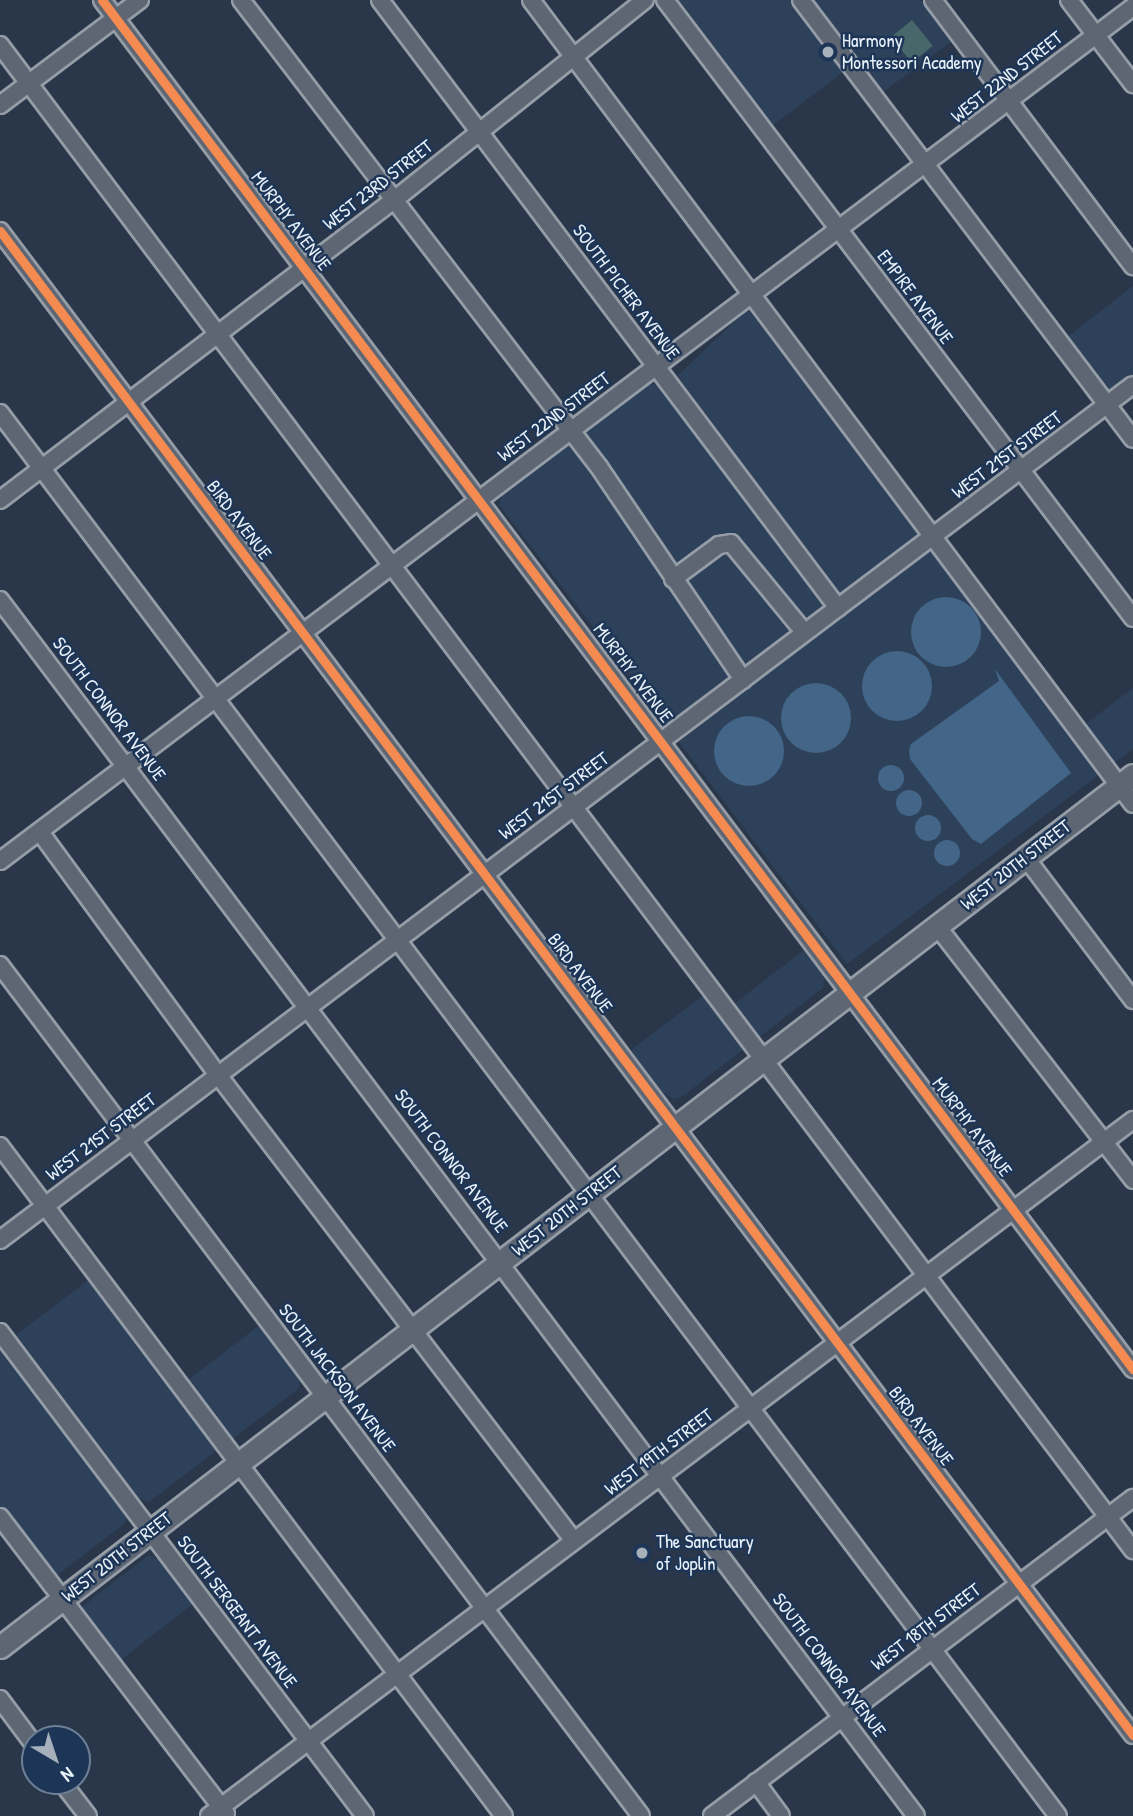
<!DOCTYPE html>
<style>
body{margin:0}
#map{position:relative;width:1133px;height:1816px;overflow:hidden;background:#2a374a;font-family:"Patrick Hand",sans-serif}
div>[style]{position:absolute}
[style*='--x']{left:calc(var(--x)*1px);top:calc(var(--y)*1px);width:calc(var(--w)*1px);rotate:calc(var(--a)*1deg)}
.built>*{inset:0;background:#2e415a}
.green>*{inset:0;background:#48676a;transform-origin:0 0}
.water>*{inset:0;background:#436588}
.round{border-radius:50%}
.roads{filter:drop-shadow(2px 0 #959da7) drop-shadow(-2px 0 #959da7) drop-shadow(0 2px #959da7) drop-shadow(0 -2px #959da7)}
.minor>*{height:16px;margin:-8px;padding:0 8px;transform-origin:8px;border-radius:8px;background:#5d6672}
.major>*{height:21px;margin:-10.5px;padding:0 10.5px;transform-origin:10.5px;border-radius:10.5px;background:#5d6672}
.cycleway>*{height:9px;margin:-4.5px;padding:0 4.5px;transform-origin:4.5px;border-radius:4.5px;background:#f68b52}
.dots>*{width:19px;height:19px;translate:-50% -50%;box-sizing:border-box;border:4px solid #1d3557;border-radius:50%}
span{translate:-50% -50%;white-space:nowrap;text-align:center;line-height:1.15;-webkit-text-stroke:5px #1d3557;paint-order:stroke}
.poi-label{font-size:19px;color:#e8f1f8}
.left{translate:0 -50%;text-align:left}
.street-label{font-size:19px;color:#e8f1f8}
.north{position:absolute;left:21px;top:1725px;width:70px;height:70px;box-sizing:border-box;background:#1d3557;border:2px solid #6e8097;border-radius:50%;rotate:141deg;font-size:19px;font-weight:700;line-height:28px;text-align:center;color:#e8f1f8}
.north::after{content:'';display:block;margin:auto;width:24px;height:32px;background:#a6b0bb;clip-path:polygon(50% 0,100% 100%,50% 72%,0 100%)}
</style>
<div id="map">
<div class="built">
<div style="clip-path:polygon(679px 0,921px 0,952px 41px,880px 94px,855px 63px,773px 125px)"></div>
<div style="clip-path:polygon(1133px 286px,1133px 377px,1098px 404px,1056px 346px)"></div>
<div style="clip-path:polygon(752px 305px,926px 534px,846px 594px,839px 591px,677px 376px)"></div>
<div style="clip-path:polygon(650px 383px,660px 385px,824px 603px,823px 610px,669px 725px,499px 505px,502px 495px)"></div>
<div style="clip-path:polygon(933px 547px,1075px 732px,1133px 688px,1133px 749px,847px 964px,679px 742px)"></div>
<div style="clip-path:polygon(807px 948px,826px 974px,823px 988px,683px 1096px,674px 1099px,662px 1092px,631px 1050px,716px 986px,731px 1006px)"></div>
<div style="clip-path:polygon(100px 1271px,184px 1383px,261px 1324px,301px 1380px,298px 1389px,149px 1502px,139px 1498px,16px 1335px)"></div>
<div style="clip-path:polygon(0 1347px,127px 1515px,125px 1523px,46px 1584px,0 1524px)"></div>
<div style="clip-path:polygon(149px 1555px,163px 1562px,194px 1603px,118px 1662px,79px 1609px)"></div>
</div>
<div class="green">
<div style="left:912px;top:20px;width:33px;height:27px;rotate:51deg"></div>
</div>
<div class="water">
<div class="round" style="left:911px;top:597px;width:70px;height:70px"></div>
<div class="round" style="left:862px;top:651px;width:70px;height:70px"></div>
<div style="clip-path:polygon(995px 669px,1071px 773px,981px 844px,972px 839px,910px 759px,909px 751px,911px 744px,999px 681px)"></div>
<div class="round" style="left:781px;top:683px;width:70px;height:70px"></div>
<div class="round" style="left:714px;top:716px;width:70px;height:70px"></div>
<div class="round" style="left:878px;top:765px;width:26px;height:26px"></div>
<div class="round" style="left:896px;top:790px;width:26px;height:26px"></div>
<div class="round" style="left:915px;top:815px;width:26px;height:26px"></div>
<div class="round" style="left:934px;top:840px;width:26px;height:26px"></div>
</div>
<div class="roads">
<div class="minor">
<div style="--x:102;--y:0;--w:1714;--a:53.02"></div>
<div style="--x:241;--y:0;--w:588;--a:52.53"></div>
<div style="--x:599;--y:467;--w:257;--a:55.9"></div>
<div style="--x:380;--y:0;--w:761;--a:53.01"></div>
<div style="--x:531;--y:0;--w:1004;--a:53.18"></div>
<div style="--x:665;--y:0;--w:775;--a:52.86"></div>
<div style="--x:801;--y:0;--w:550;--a:52.9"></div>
<div style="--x:933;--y:0;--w:333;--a:53.1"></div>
<div style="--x:1069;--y:0;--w:106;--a:52.7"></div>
<div style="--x:0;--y:45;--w:1884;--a:53.03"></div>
<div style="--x:0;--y:105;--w:175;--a:-36.9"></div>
<div style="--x:0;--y:231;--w:1883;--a:53.01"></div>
<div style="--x:0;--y:413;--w:1757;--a:52.98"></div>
<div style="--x:0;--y:500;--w:494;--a:-37.3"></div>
<div style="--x:393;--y:201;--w:322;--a:-38.6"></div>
<div style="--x:673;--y:579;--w:57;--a:-36.5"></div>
<div style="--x:719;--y:545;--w:12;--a:-9"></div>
<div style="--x:731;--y:543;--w:115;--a:50.6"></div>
<div style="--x:0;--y:600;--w:1522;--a:53.01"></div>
<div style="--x:40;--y:832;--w:301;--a:53.8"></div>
<div style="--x:218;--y:1075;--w:586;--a:52.62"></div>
<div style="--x:1026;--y:858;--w:178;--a:53"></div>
<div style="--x:0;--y:861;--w:1419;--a:-37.01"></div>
<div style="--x:937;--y:926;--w:321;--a:52.3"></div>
<div style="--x:0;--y:965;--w:1065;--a:53.01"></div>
<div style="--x:0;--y:1146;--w:838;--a:53.05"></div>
<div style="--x:0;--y:1240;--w:1419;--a:-37.04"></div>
<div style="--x:0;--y:1332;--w:606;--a:52.98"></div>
<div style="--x:0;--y:1517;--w:373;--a:52.7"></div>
<div style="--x:0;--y:1699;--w:59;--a:53.3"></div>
<div style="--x:61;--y:1781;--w:44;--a:52.4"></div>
<div style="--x:756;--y:1782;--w:42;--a:53.7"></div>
<div style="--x:209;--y:1816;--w:1157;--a:-36.99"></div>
<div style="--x:712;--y:1816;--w:528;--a:-37.07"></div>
</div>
<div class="major">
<div style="--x:0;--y:1647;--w:1430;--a:-37.58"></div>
</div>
</div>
<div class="cycleway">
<div style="--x:102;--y:0;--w:1714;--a:53.02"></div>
<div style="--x:0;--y:231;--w:1883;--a:53.01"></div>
</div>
<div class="dots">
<div style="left:828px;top:52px;background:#a6b0bb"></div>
<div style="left:642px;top:1553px;background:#a6b0bb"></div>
</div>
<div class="poi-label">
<span class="left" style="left:842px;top:52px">Harmony<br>Montessori Academy</span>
<span class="left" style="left:656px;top:1553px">The Sanctuary<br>of Joplin</span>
</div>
<div class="street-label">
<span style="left:1007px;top:77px;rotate:-38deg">WEST 22ND STREET</span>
<span style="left:378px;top:185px;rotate:-38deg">WEST 23RD STREET</span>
<span style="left:291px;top:221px;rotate:53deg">MURPHY AVENUE</span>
<span style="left:626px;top:292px;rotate:53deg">SOUTH PICHER AVENUE</span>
<span style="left:915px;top:297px;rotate:53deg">EMPIRE AVENUE</span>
<span style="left:554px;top:417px;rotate:-37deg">WEST 22ND STREET</span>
<span style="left:1007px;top:455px;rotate:-37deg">WEST 21ST STREET</span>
<span style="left:239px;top:520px;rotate:53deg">BIRD AVENUE</span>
<span style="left:633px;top:673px;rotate:53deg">MURPHY AVENUE</span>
<span style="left:109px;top:709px;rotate:53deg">SOUTH CONNOR AVENUE</span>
<span style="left:554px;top:796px;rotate:-37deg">WEST 21ST STREET</span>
<span style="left:1016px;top:865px;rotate:-38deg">WEST 20TH STREET</span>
<span style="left:580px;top:973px;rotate:53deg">BIRD AVENUE</span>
<span style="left:972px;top:1127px;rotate:53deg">MURPHY AVENUE</span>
<span style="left:101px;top:1137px;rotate:-37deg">WEST 21ST STREET</span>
<span style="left:451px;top:1161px;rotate:53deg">SOUTH CONNOR AVENUE</span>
<span style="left:567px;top:1211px;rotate:-38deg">WEST 20TH STREET</span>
<span style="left:337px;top:1378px;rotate:53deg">SOUTH JACKSON AVENUE</span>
<span style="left:921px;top:1426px;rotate:53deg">BIRD AVENUE</span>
<span style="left:659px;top:1452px;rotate:-37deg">WEST 19TH STREET</span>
<span style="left:117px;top:1557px;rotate:-38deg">WEST 20TH STREET</span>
<span style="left:237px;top:1612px;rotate:53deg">SOUTH SERGEANT AVENUE</span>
<span style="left:926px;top:1627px;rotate:-37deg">WEST 18TH STREET</span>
<span style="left:829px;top:1665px;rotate:53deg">SOUTH CONNOR AVENUE</span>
</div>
<div class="north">N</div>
</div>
